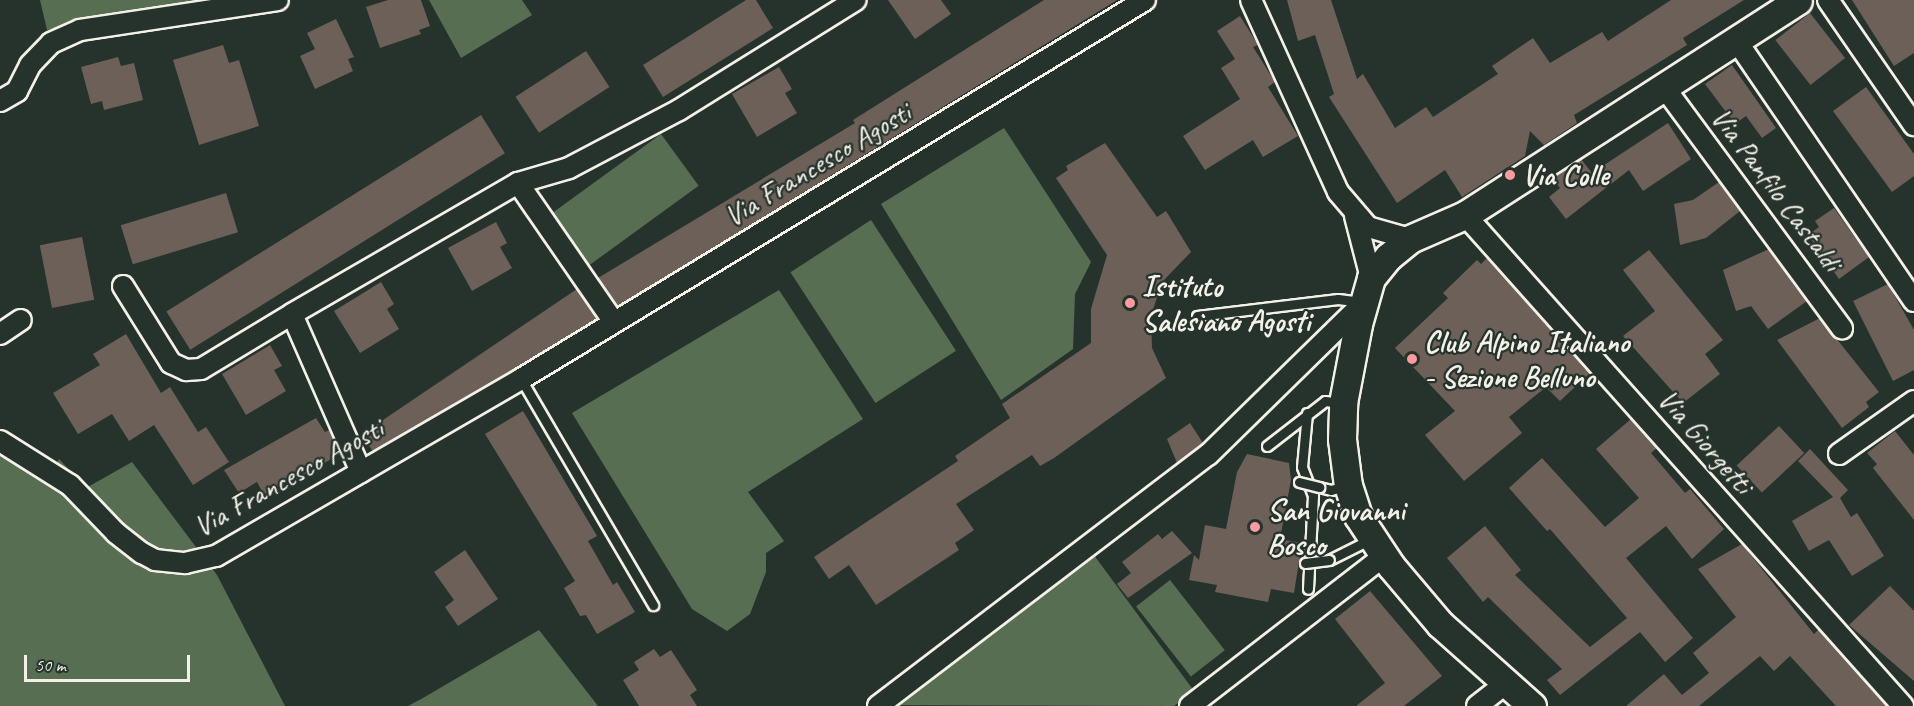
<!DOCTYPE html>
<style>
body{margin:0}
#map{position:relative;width:1914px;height:706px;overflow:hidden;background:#26332d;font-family:Caveat,sans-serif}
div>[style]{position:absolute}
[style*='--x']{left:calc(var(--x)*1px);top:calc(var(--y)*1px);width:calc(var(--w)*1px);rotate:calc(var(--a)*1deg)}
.green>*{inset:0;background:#586e52;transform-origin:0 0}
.building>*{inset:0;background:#6c6058;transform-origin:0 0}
.roads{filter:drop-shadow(2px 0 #f4f1e8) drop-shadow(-2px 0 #f4f1e8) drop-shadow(0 2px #f4f1e8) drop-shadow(0 -2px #f4f1e8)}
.lane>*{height:9px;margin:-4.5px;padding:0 4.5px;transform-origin:4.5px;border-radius:4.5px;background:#26332d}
.street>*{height:20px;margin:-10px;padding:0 10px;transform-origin:10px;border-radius:10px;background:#26332d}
.secondary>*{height:27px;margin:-13.5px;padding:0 13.5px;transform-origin:13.5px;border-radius:13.5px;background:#26332d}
.bridges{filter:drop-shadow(2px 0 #f4f1e8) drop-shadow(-2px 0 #f4f1e8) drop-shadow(0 2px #f4f1e8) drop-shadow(0 -2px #f4f1e8)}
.lane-bridge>*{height:9px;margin:-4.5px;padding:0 4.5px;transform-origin:4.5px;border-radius:4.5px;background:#26332d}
.dots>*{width:16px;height:16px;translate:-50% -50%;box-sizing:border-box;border:3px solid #26332d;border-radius:50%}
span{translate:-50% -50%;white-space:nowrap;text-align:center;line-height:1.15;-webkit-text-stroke:4.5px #26332d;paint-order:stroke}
.street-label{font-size:30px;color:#f4f1e8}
.poi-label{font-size:30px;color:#f4f1e8;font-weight:700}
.left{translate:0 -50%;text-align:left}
.scale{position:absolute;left:24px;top:655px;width:166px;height:27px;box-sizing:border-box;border:3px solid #f4f1e8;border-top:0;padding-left:8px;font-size:18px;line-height:21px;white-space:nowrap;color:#f4f1e8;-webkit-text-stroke:4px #26332d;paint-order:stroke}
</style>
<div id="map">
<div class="green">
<div style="clip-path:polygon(40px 0,238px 0,47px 30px)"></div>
<div style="clip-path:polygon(429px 0,522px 0,532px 15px,461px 58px)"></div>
<div style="clip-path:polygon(1004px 128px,1091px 262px,1075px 294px,1073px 349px,1001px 400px,881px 204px)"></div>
<div style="left:661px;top:134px;width:64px;height:142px;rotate:54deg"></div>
<div style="left:871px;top:220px;width:156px;height:96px;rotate:57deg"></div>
<div style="clip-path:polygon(779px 290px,863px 419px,748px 492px,784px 541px,766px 553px,766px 572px,750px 614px,727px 631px,692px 609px,572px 413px)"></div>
<div style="clip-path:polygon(0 441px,52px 471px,59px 459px,86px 488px,132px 462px,217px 575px,285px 706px,0 706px)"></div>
<div style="clip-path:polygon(1088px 547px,1194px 691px,1174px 706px,869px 705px)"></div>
<div style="left:1170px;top:580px;width:89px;height:43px;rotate:52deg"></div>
<div style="clip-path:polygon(539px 630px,598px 706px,408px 706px,423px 698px)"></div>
</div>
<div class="building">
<div style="clip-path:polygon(388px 0,421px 0,430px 26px,419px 30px,421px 34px,380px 48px,366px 7px)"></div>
<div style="clip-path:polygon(746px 0,756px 0,773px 28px,663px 97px,643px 65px)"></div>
<div style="clip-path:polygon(888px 0,941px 0,951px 14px,915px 39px)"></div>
<div style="clip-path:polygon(1044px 0,1117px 0,618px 306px,598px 278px,855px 123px,853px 120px)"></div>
<div style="clip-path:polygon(1287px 0,1331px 0,1357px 79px,1363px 74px,1395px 128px,1426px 107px,1433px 117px,1498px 74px,1492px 66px,1533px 38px,1550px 63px,1602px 32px,1608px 41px,1671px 0,1744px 0,1683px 38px,1687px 45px,1574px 115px,1577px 123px,1544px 145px,1530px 131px,1525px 156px,1462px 197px,1445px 170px,1397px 203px,1329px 97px,1334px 94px,1315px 35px,1298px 41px)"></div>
<div style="clip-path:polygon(1852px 0,1914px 0,1914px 53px,1894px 66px)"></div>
<div style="left:1810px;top:13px;width:57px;height:44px;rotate:52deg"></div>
<div style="clip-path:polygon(1240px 16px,1258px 45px,1253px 47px,1275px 82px,1268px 87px,1298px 136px,1263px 157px,1253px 140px,1205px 170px,1183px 136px,1240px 99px,1221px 68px,1235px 59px,1217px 31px)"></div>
<div style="clip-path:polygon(336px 19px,354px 57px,348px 59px,353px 71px,315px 89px,300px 56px,315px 49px,307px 33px)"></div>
<div style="clip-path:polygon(223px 45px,229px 63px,239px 60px,259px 126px,199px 145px,173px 60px)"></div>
<div style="left:586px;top:51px;width:43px;height:84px;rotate:57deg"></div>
<div style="clip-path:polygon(118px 57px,121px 66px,134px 63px,143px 100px,104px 110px,102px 101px,91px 104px,81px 67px)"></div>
<div style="clip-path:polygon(1732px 65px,1776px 128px,1762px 138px,1746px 116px,1735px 124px,1705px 84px)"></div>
<div style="clip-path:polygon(779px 67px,792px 89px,785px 93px,797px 113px,757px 137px,732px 94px)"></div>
<div style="clip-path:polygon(1866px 87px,1914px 154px,1914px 176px,1892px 192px,1833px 111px)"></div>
<div style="left:481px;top:115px;width:45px;height:371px;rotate:58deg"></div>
<div style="clip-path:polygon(1668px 123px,1691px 159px,1643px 191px,1629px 170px,1566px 219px,1549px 197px,1560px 188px,1553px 179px,1581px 159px,1592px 173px)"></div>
<div style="clip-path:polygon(1105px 143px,1157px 217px,1166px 211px,1191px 252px,1162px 282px,1151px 316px,1152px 348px,1166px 378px,1054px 458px,1040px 466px,1032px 455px,956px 504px,974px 530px,955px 543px,959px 550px,876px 605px,849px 565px,829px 579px,814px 557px,958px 461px,955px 456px,1010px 418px,1002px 404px,1091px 343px,1091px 309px,1107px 255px,1056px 178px,1068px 170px,1066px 166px)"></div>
<div style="clip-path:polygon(1719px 182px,1740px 211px,1706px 238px,1680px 245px,1674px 204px,1693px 200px)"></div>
<div style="left:226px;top:193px;width:41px;height:110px;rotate:73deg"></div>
<div style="clip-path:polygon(1834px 208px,1869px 257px,1839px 279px,1808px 235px,1819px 227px,1815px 221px)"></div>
<div style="clip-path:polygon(496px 222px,507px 243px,500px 247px,512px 268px,472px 291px,448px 248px)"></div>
<div style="left:82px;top:237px;width:64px;height:43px;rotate:79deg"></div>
<div style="clip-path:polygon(1769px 249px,1807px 301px,1768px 329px,1751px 306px,1736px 311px,1723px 270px)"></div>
<div style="clip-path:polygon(1649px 250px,1723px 340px,1705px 354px,1720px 374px,1683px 403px,1623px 336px,1655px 311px,1623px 270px)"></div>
<div style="clip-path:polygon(1487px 258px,1590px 373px,1560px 401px,1546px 387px,1509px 417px,1522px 433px,1464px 481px,1425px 435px,1455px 411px,1395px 348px,1448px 298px,1443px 293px,1477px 260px,1481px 264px)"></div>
<div style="clip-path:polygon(381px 282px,394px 304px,387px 309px,399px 329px,360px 353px,334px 311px)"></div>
<div style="clip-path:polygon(1888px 284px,1914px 330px,1914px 370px,1893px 381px,1853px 301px)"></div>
<div style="left:577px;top:289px;width:36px;height:260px;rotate:56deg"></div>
<div style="clip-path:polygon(1820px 318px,1879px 392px,1866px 402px,1869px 407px,1842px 428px,1777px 340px)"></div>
<div style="clip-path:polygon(126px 334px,161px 393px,170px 387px,198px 432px,206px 427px,229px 462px,193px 485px,154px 425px,129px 441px,112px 414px,78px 434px,53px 393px,100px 365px,93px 354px)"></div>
<div style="clip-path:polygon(270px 345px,282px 366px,274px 370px,286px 391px,246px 415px,222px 374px)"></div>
<div style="clip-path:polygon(523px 411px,597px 536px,588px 541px,613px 585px,617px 582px,635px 612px,597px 634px,586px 615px,580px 616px,564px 588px,575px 581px,485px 434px)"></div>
<div style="clip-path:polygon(316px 418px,325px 432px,330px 430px,340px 454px,265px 497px,257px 482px,239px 493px,224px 470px)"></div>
<div style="clip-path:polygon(1631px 419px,1657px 448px,1651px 453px,1685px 493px,1690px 489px,1724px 529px,1692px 559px,1666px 526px,1626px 558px,1693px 638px,1665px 662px,1640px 632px,1560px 695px,1547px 680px,1562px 669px,1488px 597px,1483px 602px,1447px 558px,1485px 526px,1521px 570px,1515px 575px,1590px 647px,1627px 618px,1550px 529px,1547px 531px,1509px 488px,1542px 458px,1605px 527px,1639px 498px,1596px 449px)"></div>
<div style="clip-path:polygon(1190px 423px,1203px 443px,1177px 463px,1167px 439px)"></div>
<div style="left:1779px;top:426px;width:37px;height:58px;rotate:47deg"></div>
<div style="clip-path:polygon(1895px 431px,1914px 455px,1914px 520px,1873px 468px,1877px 464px,1867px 453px)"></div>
<div style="clip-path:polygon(1810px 449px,1848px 490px,1840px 498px,1851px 517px,1857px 513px,1884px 556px,1852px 576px,1829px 540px,1809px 551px,1792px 521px,1833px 497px,1798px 461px)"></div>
<div style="clip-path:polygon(1247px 454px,1289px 463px,1291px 480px,1280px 539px,1302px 543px,1294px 593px,1271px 589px,1268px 602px,1215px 592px,1217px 585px,1189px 580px,1194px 555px,1199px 560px,1205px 525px,1226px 529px,1237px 472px)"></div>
<div style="clip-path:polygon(1172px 531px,1192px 553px,1128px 598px,1117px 584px,1131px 573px,1122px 562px,1158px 534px,1162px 539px)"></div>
<div style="clip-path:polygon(1742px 544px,1814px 634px,1819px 629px,1887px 706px,1836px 706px,1790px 656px,1774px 671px,1760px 656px,1699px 706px,1626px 706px,1664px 674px,1682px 695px,1709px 673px,1693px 653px,1736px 617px,1698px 569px)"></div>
<div style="clip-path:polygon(465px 550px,498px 599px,458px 626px,445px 607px,454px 600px,434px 572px)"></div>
<div style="clip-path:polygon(1890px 586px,1914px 611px,1914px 681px,1849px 625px)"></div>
<div style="clip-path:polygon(1370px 591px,1442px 676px,1404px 706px,1356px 706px,1385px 683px,1335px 619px)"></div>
<div style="clip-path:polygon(654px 649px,660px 657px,671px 650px,697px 690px,690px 695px,697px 706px,639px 706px,623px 680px,639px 670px,634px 662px)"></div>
</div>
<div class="roads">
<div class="lane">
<div style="--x:1197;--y:316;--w:142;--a:-6.9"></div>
<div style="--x:1338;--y:299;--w:24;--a:7"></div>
<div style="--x:521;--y:379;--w:262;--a:59.7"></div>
<div style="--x:1307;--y:413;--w:54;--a:95.3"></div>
<div style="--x:1302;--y:467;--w:31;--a:69"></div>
<div style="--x:1313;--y:496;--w:93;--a:93.1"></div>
<div style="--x:1267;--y:446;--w:73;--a:-37.8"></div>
<div style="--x:1325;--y:401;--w:16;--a:7"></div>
<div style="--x:1319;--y:487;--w:12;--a:14"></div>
<div style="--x:1331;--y:490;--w:15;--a:-16"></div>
<div style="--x:1329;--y:560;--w:47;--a:-26.6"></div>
</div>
<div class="street">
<div style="--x:1251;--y:0;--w:211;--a:65.6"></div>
<div style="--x:1338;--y:192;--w:46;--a:49.4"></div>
<div style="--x:1368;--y:227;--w:44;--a:15.9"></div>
<div style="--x:1828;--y:0;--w:152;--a:55.5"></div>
<div style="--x:1736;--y:40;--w:316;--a:55.7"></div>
<div style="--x:1664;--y:87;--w:300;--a:53.6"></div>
<div style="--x:0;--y:101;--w:20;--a:-30"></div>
<div style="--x:17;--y:91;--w:29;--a:-63"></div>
<div style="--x:30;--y:65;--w:30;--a:-46"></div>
<div style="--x:51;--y:43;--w:32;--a:-24"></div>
<div style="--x:80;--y:30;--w:200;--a:-8.6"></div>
<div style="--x:518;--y:183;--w:169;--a:55.4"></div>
<div style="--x:1465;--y:215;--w:658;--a:48.27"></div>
<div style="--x:1355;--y:216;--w:64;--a:75.5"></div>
<div style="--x:123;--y:286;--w:91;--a:58.1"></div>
<div style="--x:171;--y:363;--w:17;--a:25"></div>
<div style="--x:186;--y:370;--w:15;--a:-4"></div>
<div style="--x:201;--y:369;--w:106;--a:-31.1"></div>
<div style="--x:0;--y:334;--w:25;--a:-34"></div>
<div style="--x:0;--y:441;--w:83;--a:32.2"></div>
<div style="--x:70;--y:485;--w:66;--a:46.2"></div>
<div style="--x:116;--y:533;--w:33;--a:38"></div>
<div style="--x:142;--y:553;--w:15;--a:28"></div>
<div style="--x:155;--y:560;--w:30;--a:6"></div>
<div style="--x:185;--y:563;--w:32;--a:-13"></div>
<div style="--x:216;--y:556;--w:353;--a:-30.1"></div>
<div style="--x:521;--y:379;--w:730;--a:-31.27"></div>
<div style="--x:1839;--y:454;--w:92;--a:-35.2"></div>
<div style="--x:361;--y:472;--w:172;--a:-113.6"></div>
<div style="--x:292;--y:314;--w:261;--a:-30.1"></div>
<div style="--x:518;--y:183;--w:53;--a:-16.4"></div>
<div style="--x:569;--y:168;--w:124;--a:-27.8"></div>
<div style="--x:679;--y:110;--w:208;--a:-31.9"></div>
<div style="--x:878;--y:706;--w:415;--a:-37.3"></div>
<div style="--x:1208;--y:455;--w:219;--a:-44.4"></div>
<div style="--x:1190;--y:706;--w:245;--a:-37.7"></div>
<div style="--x:1477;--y:706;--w:39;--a:-38"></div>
</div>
<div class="secondary">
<div style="--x:1532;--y:706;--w:123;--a:-138.3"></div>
<div style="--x:1440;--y:624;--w:76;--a:-130.2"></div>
<div style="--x:1391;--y:566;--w:60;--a:-123.4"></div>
<div style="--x:1358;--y:516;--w:32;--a:-108"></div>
<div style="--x:1348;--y:486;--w:47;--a:-97.3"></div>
<div style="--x:1342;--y:439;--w:36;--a:-88"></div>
<div style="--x:1343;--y:403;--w:80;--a:-79.2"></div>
<div style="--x:1358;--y:324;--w:48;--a:-74.2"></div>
<div style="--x:1371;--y:278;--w:27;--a:-51"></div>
<div style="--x:1388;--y:257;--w:28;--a:-39"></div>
<div style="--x:1410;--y:239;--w:60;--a:-23.6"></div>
<div style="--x:1465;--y:215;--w:396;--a:-32.8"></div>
</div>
</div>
<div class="bridges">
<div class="lane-bridge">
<div style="--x:1299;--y:482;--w:21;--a:14"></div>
<div style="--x:1305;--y:563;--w:24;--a:-7"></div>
</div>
</div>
<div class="dots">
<div style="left:1510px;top:175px;background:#ff9aa2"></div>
<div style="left:1130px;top:303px;background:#ff9aa2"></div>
<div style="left:1412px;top:359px;background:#ff9aa2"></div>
<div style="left:1255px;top:527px;background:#ff9aa2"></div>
</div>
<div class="street-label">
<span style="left:817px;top:164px;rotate:-31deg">Via Francesco Agosti</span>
<span style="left:1777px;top:189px;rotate:53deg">Via Panfilo Castaldi</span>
<span style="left:1706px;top:441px;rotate:49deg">Via Giorgetti</span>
<span style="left:288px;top:477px;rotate:-29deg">Via Francesco Agosti</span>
</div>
<div class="poi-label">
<span class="left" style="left:1522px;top:175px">Via Colle</span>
<span class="left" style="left:1142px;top:303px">Istituto<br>Salesiano Agosti</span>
<span class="left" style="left:1424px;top:359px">Club Alpino Italiano<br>- Sezione Belluno</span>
<span class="left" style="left:1267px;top:527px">San Giovanni<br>Bosco</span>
</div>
<div class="scale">50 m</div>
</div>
